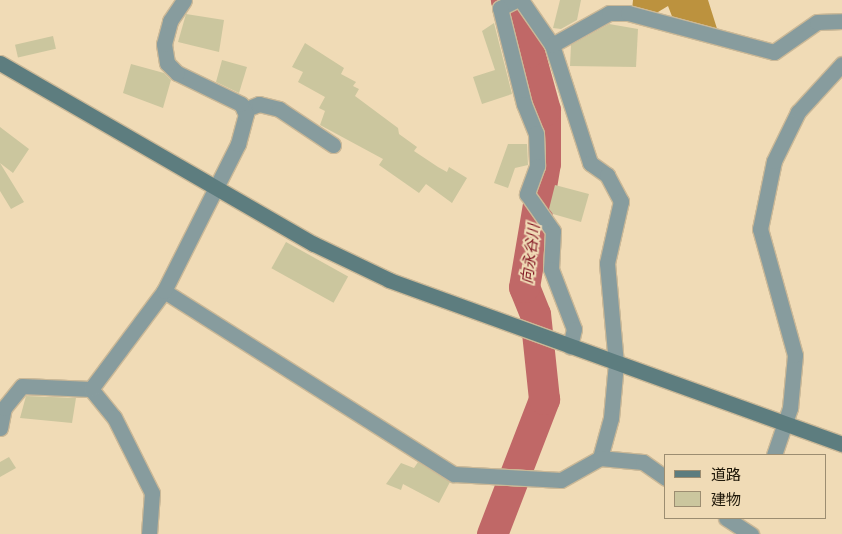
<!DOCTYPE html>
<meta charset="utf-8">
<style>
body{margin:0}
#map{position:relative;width:842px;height:534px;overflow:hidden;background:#f0dbb6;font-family:Manrope,"Noto Sans JP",sans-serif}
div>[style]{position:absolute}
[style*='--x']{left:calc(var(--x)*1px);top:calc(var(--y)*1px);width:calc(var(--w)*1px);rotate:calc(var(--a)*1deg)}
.forest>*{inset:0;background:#bc923e}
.river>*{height:31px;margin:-15.5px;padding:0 15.5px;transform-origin:15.5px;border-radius:15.5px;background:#c06867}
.building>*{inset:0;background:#cbc69e;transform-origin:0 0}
.roads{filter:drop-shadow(1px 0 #cab897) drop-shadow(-1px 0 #cab897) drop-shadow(0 1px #cab897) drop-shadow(0 -1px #cab897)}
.street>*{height:15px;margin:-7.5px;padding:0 7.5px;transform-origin:7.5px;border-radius:7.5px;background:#879c9e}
.secondary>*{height:15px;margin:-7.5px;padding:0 7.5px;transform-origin:7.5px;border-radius:7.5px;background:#5d7d7f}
span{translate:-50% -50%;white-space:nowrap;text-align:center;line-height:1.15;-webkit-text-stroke:4px #f0dbb6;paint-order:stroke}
.water-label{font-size:15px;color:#7d0f1d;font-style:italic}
.legend{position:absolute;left:664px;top:454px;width:162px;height:65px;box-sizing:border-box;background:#f0dbb6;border:1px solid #9c8d71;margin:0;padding:6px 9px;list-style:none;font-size:15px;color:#1e1709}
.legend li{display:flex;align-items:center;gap:10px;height:25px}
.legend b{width:25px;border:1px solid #9c8d71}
</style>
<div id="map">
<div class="forest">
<div style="clip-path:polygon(633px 0,708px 0,719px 35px,675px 24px,668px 6px,653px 15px,632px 10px)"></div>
</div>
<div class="river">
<div style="--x:492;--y:534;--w:145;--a:-68.9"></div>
<div style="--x:544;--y:399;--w:85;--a:-96"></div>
<div style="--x:535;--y:314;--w:29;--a:-112"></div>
<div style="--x:524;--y:287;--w:126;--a:-80.4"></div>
<div style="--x:545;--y:163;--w:53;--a:-90"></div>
<div style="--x:545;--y:110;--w:60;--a:-105.4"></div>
<div style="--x:529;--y:52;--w:57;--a:-113.9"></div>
</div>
<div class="building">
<div style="clip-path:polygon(560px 0,581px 0,577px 20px,561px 29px,553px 28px)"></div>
<div style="clip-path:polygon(186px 14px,224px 20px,219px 52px,178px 42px)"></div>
<div style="clip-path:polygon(494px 23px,512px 94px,482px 104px,473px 77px,495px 70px,482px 31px)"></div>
<div style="clip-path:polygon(609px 24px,638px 29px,636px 67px,570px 66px,571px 45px)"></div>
<div style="left:53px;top:36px;width:13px;height:39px;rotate:77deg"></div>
<div style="clip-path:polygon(305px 43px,344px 68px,341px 74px,356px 82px,353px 86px,359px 89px,355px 96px,398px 128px,399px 134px,417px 147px,414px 151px,438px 167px,447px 172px,449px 167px,467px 178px,452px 203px,426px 184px,419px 193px,379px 165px,383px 159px,320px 125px,325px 111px,319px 108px,325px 97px,298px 82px,303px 72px,292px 67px)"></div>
<div style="clip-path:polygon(222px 60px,247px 67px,239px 93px,216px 82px)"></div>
<div style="clip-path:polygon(131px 64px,164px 73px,171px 80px,163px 108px,123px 93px)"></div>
<div style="clip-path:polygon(0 127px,29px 149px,13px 173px,0 163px,24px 202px,11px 209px,0 191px)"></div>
<div style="clip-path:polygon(508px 144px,527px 144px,528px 165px,515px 168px,508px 188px,494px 183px)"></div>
<div style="clip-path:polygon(555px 185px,589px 194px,581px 222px,553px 214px,549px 209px)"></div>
<div style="left:286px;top:242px;width:71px;height:30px;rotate:29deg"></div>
<div style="clip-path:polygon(26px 396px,76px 398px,72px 423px,20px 418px)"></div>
<div style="clip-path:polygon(9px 457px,16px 468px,0 477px,0 462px)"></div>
<div style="clip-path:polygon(418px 462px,450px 482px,439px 503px,403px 484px,401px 490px,386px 484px,401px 463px,414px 468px)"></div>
</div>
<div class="roads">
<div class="street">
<div style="--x:516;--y:0;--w:18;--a:153"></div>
<div style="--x:500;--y:8;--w:99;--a:76"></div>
<div style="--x:524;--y:104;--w:31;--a:68"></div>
<div style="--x:536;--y:133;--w:33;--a:88"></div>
<div style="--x:537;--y:166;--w:30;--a:110"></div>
<div style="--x:527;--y:194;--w:45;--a:54.9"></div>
<div style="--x:553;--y:231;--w:38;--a:93"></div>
<div style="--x:551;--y:269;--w:64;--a:69"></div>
<div style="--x:574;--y:329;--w:18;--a:103"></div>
<div style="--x:521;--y:0;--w:55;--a:55.4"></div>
<div style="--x:552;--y:45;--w:124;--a:72.1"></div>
<div style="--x:590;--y:163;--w:21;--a:35"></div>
<div style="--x:607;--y:175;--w:30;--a:62"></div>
<div style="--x:621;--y:201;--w:64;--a:102.7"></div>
<div style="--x:607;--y:263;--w:100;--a:84.9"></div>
<div style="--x:616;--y:363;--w:55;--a:95.2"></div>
<div style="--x:611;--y:418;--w:41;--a:105.4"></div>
<div style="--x:552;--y:45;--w:65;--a:-29.3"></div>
<div style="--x:609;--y:13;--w:19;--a:0"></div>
<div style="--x:628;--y:13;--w:151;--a:15"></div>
<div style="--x:774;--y:52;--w:52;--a:-34.9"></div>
<div style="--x:817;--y:22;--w:25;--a:-2"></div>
<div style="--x:244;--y:110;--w:16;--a:-22"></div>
<div style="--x:259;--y:104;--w:21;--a:14"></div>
<div style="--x:279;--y:109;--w:65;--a:33.7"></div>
<div style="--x:164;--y:291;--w:343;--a:32.3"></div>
<div style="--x:454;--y:474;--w:107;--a:3.2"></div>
<div style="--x:561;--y:480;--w:45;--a:-29.4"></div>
<div style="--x:600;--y:458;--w:43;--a:5.3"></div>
<div style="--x:643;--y:462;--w:28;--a:35"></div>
<div style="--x:91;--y:389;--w:36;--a:51"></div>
<div style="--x:114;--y:417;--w:85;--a:63.4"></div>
<div style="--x:152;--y:493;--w:41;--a:94.2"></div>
<div style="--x:0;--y:428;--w:20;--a:-79"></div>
<div style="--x:4;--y:408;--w:28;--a:-51"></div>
<div style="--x:22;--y:386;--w:69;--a:2.5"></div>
<div style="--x:91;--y:389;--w:122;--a:-53.3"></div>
<div style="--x:164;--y:291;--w:165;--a:-63.3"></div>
<div style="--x:238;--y:144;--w:31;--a:-75"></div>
<div style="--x:246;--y:114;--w:11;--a:-117"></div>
<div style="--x:241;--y:104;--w:71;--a:-154.2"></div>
<div style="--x:177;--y:73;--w:14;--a:-135"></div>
<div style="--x:167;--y:63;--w:19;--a:-99"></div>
<div style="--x:164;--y:44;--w:24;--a:-75"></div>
<div style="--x:170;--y:21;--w:25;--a:-56"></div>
<div style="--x:774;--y:455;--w:50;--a:-71.2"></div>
<div style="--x:790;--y:408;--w:53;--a:-84.6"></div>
<div style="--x:795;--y:355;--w:131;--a:-105.5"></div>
<div style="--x:760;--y:229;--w:69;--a:-78.4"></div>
<div style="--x:774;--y:161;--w:55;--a:-63.9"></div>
<div style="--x:798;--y:112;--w:65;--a:-47.5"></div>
<div style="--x:726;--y:518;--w:30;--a:33"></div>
</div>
<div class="secondary">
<div style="--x:0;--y:63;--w:362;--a:30"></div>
<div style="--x:314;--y:244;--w:83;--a:25.6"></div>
<div style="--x:389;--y:280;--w:482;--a:19.9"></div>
</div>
</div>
<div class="water-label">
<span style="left:530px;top:254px;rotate:-83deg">向永谷川</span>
</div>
<ul class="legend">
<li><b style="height:6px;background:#5d7d7f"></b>道路</li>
<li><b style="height:14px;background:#cbc69e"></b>建物</li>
</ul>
</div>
